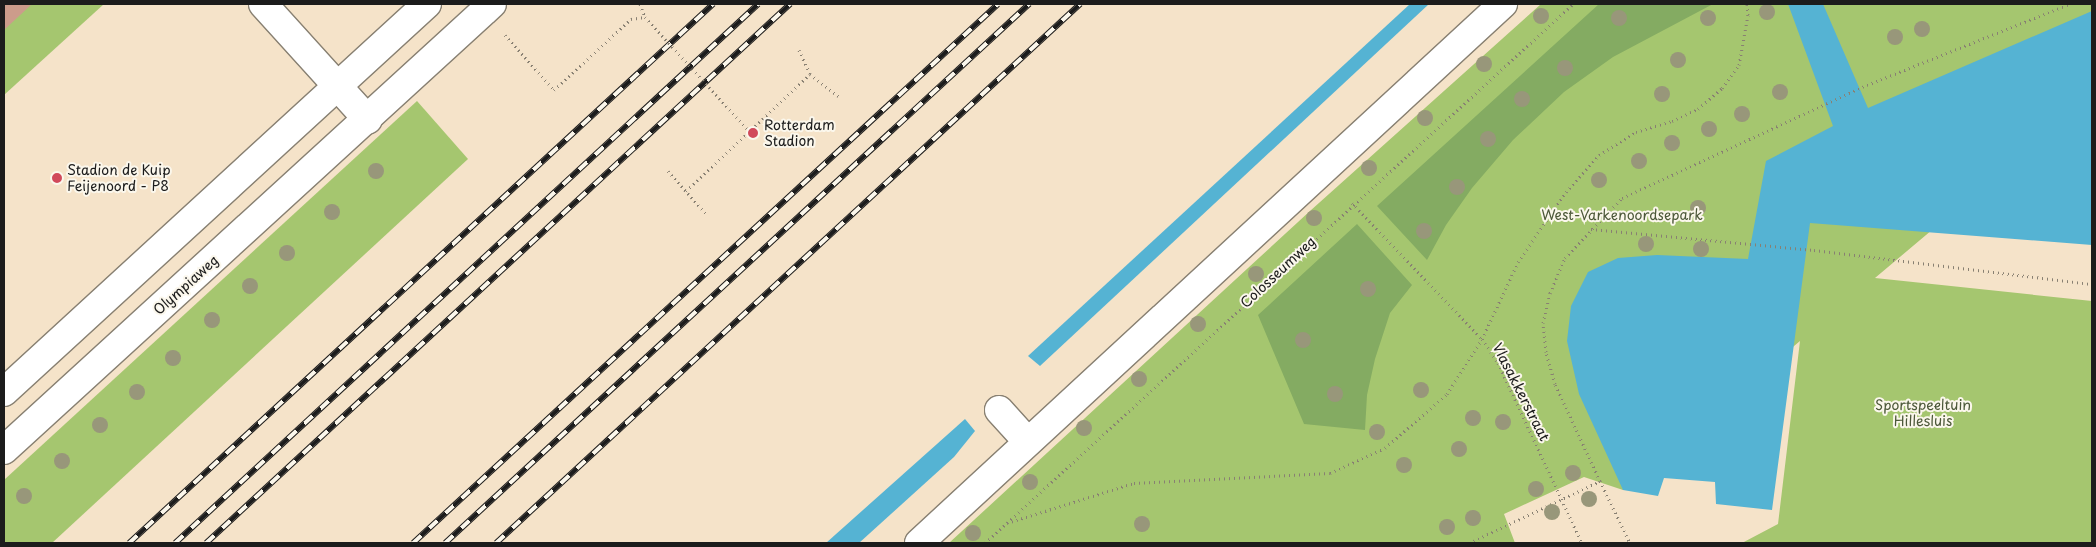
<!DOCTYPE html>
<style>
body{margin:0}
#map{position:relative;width:2096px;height:547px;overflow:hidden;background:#f5e3c9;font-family:"Playpen Sans",sans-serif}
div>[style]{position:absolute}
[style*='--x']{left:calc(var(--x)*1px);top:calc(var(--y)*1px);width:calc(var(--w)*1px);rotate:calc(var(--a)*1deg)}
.green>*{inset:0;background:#a5c66f}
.forest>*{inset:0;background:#84ab62}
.water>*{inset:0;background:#55b3d3}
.building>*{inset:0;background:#cc9c8b}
.path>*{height:3px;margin-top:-1.5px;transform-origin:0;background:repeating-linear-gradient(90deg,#888072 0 1px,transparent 0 5px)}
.roads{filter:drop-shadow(1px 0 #888072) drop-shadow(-1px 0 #888072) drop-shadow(0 1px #888072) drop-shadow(0 -1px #888072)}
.minor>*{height:28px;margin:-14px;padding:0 14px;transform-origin:14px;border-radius:14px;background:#fff}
.major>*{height:28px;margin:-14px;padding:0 14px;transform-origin:14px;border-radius:14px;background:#fff}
.rail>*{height:5.5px;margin-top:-2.75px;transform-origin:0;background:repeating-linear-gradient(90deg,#fbf7ec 0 11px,#1c1c1c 0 22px);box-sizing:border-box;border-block:1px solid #1c1c1c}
.path-bridge>*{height:3px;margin-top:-1.5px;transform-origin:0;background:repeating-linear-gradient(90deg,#888072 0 1px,transparent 0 5px)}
.trees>*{width:16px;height:16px;margin:-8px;border-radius:50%;background:#98977a}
.dots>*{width:14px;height:14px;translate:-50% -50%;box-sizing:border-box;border:2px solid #fbf7ec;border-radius:50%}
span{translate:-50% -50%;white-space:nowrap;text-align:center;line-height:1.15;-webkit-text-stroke:4px #fbf7ec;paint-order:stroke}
.poi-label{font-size:14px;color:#1c1c1c}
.left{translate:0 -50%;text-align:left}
.park-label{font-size:14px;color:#4c5839}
.street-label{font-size:14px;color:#1c1c1c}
.frame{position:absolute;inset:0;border:5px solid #1c1c1c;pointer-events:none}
</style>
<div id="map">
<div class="green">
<div style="clip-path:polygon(22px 4px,104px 4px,4px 95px,4px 20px)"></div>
<div style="clip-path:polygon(1541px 4px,2092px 4px,2092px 95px,1875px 278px,2092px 301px,2092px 543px,1742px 543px,1778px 524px,1800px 341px,1623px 490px,1584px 477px,1504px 514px,1515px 543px,949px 543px,1310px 211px)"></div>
<div style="clip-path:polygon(417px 101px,468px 159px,52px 543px,4px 543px,4px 480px)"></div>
</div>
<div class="forest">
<div style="clip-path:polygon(1599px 4px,1713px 4px,1613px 57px,1564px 92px,1513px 140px,1472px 188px,1446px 225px,1427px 260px,1377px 206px)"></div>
<div style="clip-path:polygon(1357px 224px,1412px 285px,1390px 313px,1375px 359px,1367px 395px,1365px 430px,1304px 424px,1258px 315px)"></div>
</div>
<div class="water">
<div style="clip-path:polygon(1410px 4px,1429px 4px,1040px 366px,1028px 356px)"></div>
<div style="clip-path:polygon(1788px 4px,1823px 4px,1868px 108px,2092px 11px,2092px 245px,1810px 223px,1772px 510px,1716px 504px,1715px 482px,1664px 478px,1658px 496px,1623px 490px,1579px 394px,1567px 341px,1571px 306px,1588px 272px,1618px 258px,1657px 255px,1748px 259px,1766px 161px,1833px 126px)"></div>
<div style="clip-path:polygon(965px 419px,975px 431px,954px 457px,859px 543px,826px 543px)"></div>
</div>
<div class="building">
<div style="clip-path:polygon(4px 4px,32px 4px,4px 30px)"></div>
</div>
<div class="path">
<div style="--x:505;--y:35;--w:74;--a:48.3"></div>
<div style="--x:554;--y:90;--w:105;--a:-42.7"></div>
<div style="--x:631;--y:19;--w:14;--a:-8"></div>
<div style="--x:799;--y:50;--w:26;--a:65"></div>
<div style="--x:810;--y:74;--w:36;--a:38"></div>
<div style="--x:668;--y:171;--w:60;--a:48.4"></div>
<div style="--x:686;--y:191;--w:170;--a:-43.3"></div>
<div style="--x:1352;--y:203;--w:188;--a:46.3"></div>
<div style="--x:1482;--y:339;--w:29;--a:56"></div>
<div style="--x:1498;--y:363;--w:199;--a:65"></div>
<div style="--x:1591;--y:229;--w:224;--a:5.4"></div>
<div style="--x:1814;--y:250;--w:280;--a:7"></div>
<div style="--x:1600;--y:481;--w:69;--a:64.2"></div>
<div style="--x:1007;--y:523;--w:133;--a:-17.5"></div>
<div style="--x:1134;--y:483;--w:196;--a:-2.9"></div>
<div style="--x:1330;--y:473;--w:60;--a:-24.4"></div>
<div style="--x:1385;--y:448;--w:82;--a:-41.1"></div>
<div style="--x:1447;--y:394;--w:65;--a:-57.5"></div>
<div style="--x:1482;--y:339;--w:85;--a:-64.9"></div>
<div style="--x:1518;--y:262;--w:85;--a:-55.6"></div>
<div style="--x:1566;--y:192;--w:50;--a:-48.3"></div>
<div style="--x:1599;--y:155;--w:44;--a:-31.9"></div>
<div style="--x:1636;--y:132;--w:38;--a:-17"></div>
<div style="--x:1672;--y:121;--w:29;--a:-25"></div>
<div style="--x:1698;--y:109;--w:32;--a:-41"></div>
<div style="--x:1722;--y:88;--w:29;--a:-54"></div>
<div style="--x:1739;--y:65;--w:51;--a:-79.8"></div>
<div style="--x:1748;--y:15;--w:11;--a:-95"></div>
<div style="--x:985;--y:543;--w:798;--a:-42.51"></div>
<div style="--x:1469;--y:543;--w:145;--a:-25.3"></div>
<div style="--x:1600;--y:481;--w:107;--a:-114.9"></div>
<div style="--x:1555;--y:384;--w:33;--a:-106"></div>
<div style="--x:1546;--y:352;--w:29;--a:-96"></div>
<div style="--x:1543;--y:323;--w:31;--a:-77"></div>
<div style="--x:1550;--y:293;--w:38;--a:-67"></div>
<div style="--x:1565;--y:258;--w:83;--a:-46.5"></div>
<div style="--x:1622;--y:198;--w:270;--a:-24.8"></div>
<div style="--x:1867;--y:85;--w:219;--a:-21.8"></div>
</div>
<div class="roads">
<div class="minor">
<div style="--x:263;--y:4;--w:156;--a:47.8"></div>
<div style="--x:999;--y:410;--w:43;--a:47.8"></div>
</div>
<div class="major">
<div style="--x:4;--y:392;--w:574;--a:-42.53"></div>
<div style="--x:4;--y:450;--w:661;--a:-42.43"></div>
<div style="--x:919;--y:543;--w:795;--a:-42.71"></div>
</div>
</div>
<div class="rail">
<div style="--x:129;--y:543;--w:795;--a:-42.71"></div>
<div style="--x:175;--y:543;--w:794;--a:-42.75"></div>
<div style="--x:206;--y:543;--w:795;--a:-42.71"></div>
<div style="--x:413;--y:543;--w:795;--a:-42.66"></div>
<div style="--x:445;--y:543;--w:795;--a:-42.71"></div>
<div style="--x:496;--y:543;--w:795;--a:-42.71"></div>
</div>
<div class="path-bridge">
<div style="--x:640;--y:4;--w:14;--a:69"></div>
<div style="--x:645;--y:17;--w:154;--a:47.6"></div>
</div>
<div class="trees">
<div style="left:1767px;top:12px"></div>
<div style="left:1541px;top:16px"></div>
<div style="left:1619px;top:18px"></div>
<div style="left:1708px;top:18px"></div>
<div style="left:1922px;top:29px"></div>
<div style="left:1895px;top:37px"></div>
<div style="left:1678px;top:60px"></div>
<div style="left:1484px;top:64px"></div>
<div style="left:1565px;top:68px"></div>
<div style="left:1780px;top:92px"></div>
<div style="left:1662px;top:94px"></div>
<div style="left:1522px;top:99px"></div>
<div style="left:1742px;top:114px"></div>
<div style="left:1425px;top:118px"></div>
<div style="left:1709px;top:129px"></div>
<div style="left:1488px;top:139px"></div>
<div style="left:1672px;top:143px"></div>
<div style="left:1639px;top:161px"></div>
<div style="left:1369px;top:168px"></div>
<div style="left:376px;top:171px"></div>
<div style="left:1599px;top:180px"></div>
<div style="left:1457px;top:187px"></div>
<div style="left:1698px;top:208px"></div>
<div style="left:332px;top:212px"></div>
<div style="left:1314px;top:218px"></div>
<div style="left:1424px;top:231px"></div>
<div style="left:1646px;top:244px"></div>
<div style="left:1701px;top:249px"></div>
<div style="left:287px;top:253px"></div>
<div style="left:1256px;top:274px"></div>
<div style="left:250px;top:286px"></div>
<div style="left:1368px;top:289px"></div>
<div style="left:212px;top:320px"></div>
<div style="left:1198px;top:324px"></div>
<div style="left:1303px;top:340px"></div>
<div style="left:173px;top:358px"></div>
<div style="left:1139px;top:379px"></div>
<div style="left:1421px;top:390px"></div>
<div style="left:137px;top:392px"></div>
<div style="left:1335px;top:394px"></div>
<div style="left:1473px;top:418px"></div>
<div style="left:1503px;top:422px"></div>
<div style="left:100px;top:425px"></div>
<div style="left:1084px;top:428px"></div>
<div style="left:1377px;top:432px"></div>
<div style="left:1459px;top:449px"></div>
<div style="left:62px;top:461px"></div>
<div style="left:1404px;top:465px"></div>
<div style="left:1573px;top:473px"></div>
<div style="left:1030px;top:482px"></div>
<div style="left:1536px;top:489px"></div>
<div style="left:24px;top:496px"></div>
<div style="left:1589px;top:499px"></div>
<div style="left:1552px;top:512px"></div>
<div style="left:1473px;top:518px"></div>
<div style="left:1142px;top:524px"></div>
<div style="left:1447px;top:527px"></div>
<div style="left:973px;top:533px"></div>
</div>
<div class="dots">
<div style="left:753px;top:133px;background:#d1495b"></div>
<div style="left:57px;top:178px;background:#d1495b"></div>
</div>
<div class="poi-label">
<span class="left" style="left:764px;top:133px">Rotterdam<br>Stadion</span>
<span class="left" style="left:67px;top:178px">Stadion de Kuip<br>Feijenoord - P8</span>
</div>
<div class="park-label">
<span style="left:1622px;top:215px">West-Varkenoordsepark</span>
<span style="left:1923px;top:413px">Sportspeeltuin<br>Hillesluis</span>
</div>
<div class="street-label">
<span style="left:1278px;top:272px;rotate:-43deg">Colosseumweg</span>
<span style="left:186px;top:285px;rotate:-42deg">Olympiaweg</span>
<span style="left:1521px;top:392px;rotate:63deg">Vlasakkerstraat</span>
</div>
<div class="frame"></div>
</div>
